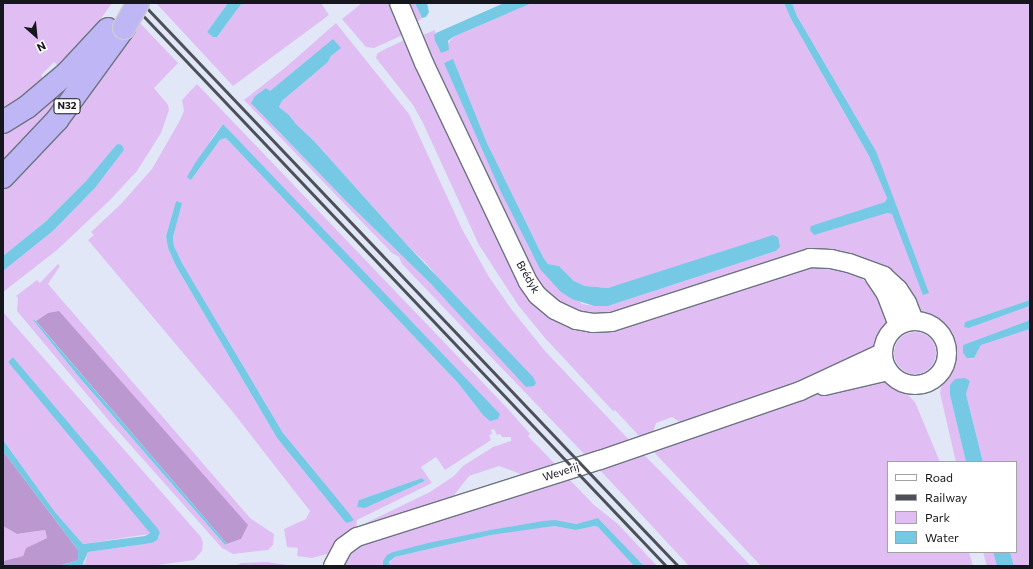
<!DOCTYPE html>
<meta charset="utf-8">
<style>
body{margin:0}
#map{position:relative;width:1033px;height:569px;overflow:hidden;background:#e1e7f7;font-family:Commissioner,sans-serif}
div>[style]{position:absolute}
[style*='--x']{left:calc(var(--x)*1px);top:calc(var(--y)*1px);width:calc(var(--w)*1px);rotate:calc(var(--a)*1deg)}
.green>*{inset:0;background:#e0bef3}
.round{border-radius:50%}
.forest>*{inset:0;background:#bc98d0}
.water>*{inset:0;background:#76c9e4}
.roads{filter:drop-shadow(1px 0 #6d7380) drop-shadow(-1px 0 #6d7380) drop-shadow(0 1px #6d7380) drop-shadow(0 -1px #6d7380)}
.secondary>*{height:18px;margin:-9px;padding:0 9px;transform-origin:9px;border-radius:9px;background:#fff}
.secondary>.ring{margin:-9px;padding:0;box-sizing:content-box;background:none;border:18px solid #fff;border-radius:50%}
.highway>*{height:22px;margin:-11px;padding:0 11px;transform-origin:11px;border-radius:11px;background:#bfb7f5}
.rail>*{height:3px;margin:-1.5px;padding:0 1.5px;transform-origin:1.5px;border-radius:1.5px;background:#4d5058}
.bridges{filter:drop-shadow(1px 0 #cccccd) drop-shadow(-1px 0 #cccccd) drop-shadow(0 1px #cccccd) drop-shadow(0 -1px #cccccd)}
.highway-bridge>*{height:22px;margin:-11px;padding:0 11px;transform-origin:11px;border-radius:11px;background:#bfb7f5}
span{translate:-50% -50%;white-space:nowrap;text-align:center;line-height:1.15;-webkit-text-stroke:3px #fff;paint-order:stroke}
.shield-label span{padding:1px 3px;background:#fff;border:1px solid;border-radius:3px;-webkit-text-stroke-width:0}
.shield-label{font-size:10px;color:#15171c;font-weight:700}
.street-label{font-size:11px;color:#15171c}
.frame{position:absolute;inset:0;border:4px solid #15171c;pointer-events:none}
.legend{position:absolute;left:887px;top:461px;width:130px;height:92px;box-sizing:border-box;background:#fff;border:1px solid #a1a2a4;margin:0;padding:5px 7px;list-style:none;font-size:12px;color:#15171c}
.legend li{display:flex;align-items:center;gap:8px;height:20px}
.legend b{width:20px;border:1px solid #a1a2a4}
.north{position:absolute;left:16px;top:16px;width:40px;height:40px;-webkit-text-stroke:3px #fff;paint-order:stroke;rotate:153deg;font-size:11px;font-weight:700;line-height:16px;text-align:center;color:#15171c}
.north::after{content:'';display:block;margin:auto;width:14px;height:18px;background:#15171c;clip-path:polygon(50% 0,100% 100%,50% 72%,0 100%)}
</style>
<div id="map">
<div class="green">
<div style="clip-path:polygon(3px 3px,112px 3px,92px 31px,58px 66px,54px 62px,41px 75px,44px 79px,20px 97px,3px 107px)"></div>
<div style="clip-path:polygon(156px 3px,228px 3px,207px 32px,217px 37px,242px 3px,321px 3px,329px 15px,233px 86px)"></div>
<div style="clip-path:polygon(362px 3px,389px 3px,405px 34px,374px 48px,366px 47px,342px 19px)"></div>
<div style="clip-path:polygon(406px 3px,415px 3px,422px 18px,415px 24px)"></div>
<div style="clip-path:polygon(evenodd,532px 3px,784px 3px,791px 19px,869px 156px,887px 198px,885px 202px,879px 204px,887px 213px,892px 214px,895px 218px,876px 151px,797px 16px,792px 3px,1030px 3px,1030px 300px,965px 322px,969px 328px,1030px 306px,1030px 320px,963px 345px,963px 349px,971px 359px,974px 358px,981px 345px,1030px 329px,1030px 566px,1014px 566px,1010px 552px,1016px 552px,1016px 462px,983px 462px,966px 394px,970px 381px,950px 395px,966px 462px,956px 462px,940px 393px,941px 388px,954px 357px,954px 347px,950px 335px,940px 323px,922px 312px,884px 269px,870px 260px,854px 256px,628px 310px,594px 316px,578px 313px,555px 300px,544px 289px,534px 277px,421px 38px,423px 35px,435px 30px,435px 41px,441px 53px,453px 37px,532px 3px,453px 60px,487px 143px,543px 257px,548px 264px,559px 266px,574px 281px,585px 286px,608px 288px,780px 247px,776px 251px,608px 306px,594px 306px,582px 304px,531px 252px,445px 63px,453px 60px)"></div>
<div style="clip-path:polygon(140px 23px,178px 63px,154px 88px,168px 105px,169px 110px,161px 133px,137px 171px,109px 201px,57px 250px,3px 292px,3px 271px,53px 231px,95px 188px,124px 150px,117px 144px,86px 181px,45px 222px,3px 256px,3px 187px)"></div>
<div style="clip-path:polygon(evenodd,336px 23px,409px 114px,462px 229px,489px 277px,512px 310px,545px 351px,631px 442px,587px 457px,402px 264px,399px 257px,392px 253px,244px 100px,286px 67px,336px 23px,333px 40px,340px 48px,331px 56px,328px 62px,282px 101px,279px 107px,289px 115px,296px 124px,314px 141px,408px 246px,425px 262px,528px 387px,430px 283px,345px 200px,276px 129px,255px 96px,266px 88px,269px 92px,333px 40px)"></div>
<div style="clip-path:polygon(407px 39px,522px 285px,574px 327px,811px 266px,830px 266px,859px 276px,879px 294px,888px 319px,880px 338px,874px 347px,805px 381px,681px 423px,672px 417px,656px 423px,652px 435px,641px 438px,615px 410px,613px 411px,545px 338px,518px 305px,479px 245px,423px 123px,413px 105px,376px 58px,377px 54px,383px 50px)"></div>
<div style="clip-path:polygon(73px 79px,72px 88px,3px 167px,3px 133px)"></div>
<div style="clip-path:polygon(evenodd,197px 84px,508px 409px,530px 434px,528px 436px,558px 467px,526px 476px,499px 466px,469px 476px,451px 499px,366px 527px,366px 523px,430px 492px,454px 476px,463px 466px,493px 447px,511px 441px,511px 437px,502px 437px,500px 434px,497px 435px,494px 429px,491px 430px,492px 434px,489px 435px,491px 440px,445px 470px,436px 457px,421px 467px,432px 483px,357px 520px,356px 529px,327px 554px,312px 558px,297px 556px,298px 548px,287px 547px,284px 529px,306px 519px,310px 511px,232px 411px,88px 240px,94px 235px,91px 232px,120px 205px,152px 169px,179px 122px,184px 111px,182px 100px,197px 84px,223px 124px,269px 174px,500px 414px,483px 415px,458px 383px,226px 138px,220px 140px,191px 180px,212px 138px,223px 124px,197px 84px,176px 201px,181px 204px,173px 237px,174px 246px,182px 263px,283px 433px,353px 520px,346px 523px,277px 438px,176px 266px,168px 248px,166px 236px,176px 201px,197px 84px,422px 478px,425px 481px,365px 508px,359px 500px,422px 478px)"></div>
<div style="clip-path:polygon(evenodd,58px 264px,60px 266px,48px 284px,250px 518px,274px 534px,273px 545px,268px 550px,233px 554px,222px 548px,110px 422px,17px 311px,18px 298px,16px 296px,37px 280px,40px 283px,58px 264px,48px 313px,241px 539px,225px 545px,79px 377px,33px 320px,34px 319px,36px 321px,48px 313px)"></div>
<div style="clip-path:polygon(3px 312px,201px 537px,203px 543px,202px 551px,194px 560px,151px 566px,81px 566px,85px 563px,88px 552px,152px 543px,159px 537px,160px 533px,13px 357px,8px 362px,149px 529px,149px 534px,83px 544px,55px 512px,3px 440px)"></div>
<div class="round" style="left:894px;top:332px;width:42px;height:42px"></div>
<div style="clip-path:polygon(882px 380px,888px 382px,905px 392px,915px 402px,940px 462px,888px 462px,888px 552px,969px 552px,973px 566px,761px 566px,652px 450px,808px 396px)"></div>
<div style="clip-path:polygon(642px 453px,666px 477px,751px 566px,689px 566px,599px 469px)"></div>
<div style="clip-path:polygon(569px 479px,594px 505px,618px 524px,657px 566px,644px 566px,598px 518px,576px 524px,544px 521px,490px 530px,393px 552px,383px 561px,383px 566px,342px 566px,349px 552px,357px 545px)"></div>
<div style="clip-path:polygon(3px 526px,17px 534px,45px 530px,47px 538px,26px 548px,23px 556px,3px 561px)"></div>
<div style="clip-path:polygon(544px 526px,554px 526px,576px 530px,595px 526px,598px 527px,634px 566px,390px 566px,389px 563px,395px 557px,429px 549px,491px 535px)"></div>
<div style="clip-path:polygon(983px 552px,993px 552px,997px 566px,987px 566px)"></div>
<div style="clip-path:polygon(267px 562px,294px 566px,238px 565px,241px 563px)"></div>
</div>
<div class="forest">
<div style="clip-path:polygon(59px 311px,248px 525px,241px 539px,227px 544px,36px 321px,48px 313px)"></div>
<div style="clip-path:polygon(3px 451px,78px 550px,79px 558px,76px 561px,59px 566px,3px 566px,3px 561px,23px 556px,26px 548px,47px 538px,45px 530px,17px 534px,3px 526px)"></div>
</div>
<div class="water">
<div style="clip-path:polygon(228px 3px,242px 3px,217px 37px,213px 37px,207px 32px)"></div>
<div style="clip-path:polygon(415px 3px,427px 3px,429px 12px,426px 17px,422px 18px)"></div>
<div style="clip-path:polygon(504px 3px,532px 3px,453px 37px,448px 41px,449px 50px,441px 53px,435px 41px,434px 35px,436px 33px)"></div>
<div style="clip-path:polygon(784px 3px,792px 3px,797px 16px,876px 151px,929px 293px,923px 295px,892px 214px,887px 213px,814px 235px,810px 230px,811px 226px,885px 202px,887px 198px,869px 156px,791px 19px)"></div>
<div style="clip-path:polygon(333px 39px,341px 48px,331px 56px,328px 62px,282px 101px,279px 107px,289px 115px,296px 124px,314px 141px,408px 246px,533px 377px,536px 383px,534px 386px,526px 387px,430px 283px,345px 200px,251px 103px,255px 96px,266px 88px,270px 91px)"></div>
<div style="clip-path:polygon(453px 59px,487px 143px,543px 257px,548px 264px,559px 266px,574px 281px,585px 286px,608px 288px,773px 235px,778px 237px,780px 247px,776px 251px,608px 306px,594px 306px,572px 299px,561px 292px,540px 269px,501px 192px,444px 63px)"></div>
<div style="clip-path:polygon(223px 124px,500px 414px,498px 419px,490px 421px,483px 415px,458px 383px,226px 138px,220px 140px,191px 180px,187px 177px,195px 163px)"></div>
<div style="clip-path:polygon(117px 144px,122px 145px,124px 150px,95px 188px,53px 231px,3px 271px,3px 256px,45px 222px,86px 181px)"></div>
<div style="clip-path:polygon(176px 201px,182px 203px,173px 237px,174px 246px,182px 263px,283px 433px,348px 512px,354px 520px,350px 522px,346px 523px,277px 438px,176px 266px,168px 248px,166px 236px)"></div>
<div style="clip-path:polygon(1030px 300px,1030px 306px,969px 328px,964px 327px,965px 322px)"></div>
<div style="clip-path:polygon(34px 319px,227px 544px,225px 545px,79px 377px,33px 320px)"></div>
<div style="clip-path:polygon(1030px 320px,1030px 329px,981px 345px,974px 358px,967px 358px,963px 353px,963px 345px)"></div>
<div style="clip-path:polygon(13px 357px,158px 529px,160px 533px,157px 540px,152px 543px,88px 552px,82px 566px,59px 566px,76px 561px,78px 558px,78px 550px,3px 451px,3px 440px,55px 512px,83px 544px,145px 536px,150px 533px,8px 362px)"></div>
<div style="clip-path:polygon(965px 378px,970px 381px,966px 394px,983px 462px,966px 462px,950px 395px,950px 385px,955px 379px)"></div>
<div style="clip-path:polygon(422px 478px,425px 481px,365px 508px,357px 507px,359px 500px)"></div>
<div style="clip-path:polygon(598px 518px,644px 566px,634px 566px,598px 527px,595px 526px,576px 530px,554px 526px,491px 535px,429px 549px,395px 557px,389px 562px,390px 566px,383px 566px,383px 561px,387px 555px,393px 552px,428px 543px,490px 530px,543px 521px,555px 520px,576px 524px)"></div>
<div style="clip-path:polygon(993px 552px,1010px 552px,1014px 566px,997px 566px)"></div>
</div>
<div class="roads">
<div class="secondary">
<div style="--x:399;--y:3;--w:65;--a:67.4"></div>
<div style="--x:424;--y:63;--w:242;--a:64.6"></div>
<div style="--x:528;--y:282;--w:16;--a:55"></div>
<div style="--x:537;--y:295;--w:23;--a:40"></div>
<div style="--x:555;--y:310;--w:23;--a:25"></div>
<div style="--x:576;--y:320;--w:17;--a:10"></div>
<div style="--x:593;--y:323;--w:19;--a:-3"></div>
<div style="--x:612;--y:322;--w:208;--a:-17.9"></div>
<div style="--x:810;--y:258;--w:21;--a:3"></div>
<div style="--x:831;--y:259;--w:18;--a:13"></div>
<div style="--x:849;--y:263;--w:37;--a:20"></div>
<div style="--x:884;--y:276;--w:19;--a:43"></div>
<div style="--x:898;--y:289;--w:17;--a:57"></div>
<div style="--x:907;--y:303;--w:18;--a:68"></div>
<div style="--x:874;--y:276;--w:22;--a:56"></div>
<div style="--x:886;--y:294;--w:33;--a:69"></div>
<div class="ring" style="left:883px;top:321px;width:46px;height:46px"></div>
<div style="--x:824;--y:386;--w:66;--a:-13.2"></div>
<div style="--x:333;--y:566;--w:21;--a:-62"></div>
<div style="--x:343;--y:547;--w:17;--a:-36"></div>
<div style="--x:357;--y:537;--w:255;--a:-17.6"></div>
<div style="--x:600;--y:460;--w:212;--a:-19"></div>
<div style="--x:800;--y:391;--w:90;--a:-24.9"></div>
</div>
<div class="highway">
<div style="--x:3;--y:122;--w:28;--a:-32"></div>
<div style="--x:27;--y:107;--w:52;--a:-40.4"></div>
<div style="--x:67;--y:73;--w:60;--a:-47"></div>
<div style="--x:3;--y:177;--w:79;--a:-46.5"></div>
<div style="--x:57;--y:120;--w:114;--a:-53.9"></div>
</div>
</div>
<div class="rail">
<div style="--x:131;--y:3;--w:777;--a:46.46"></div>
<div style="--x:142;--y:3;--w:777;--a:46.41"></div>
</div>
<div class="bridges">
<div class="highway-bridge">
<div style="--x:124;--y:28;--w:29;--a:-61"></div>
</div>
</div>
<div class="shield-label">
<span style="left:67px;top:106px">N32</span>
</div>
<div class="street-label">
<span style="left:528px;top:277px;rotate:60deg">Brédyk</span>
<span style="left:561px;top:472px;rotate:-18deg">Weverij</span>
</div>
<div class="frame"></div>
<ul class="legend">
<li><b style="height:5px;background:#fff"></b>Road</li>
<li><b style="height:5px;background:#4d5058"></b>Railway</li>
<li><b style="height:11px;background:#e0bef3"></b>Park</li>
<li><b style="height:11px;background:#76c9e4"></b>Water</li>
</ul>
<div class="north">N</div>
</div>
